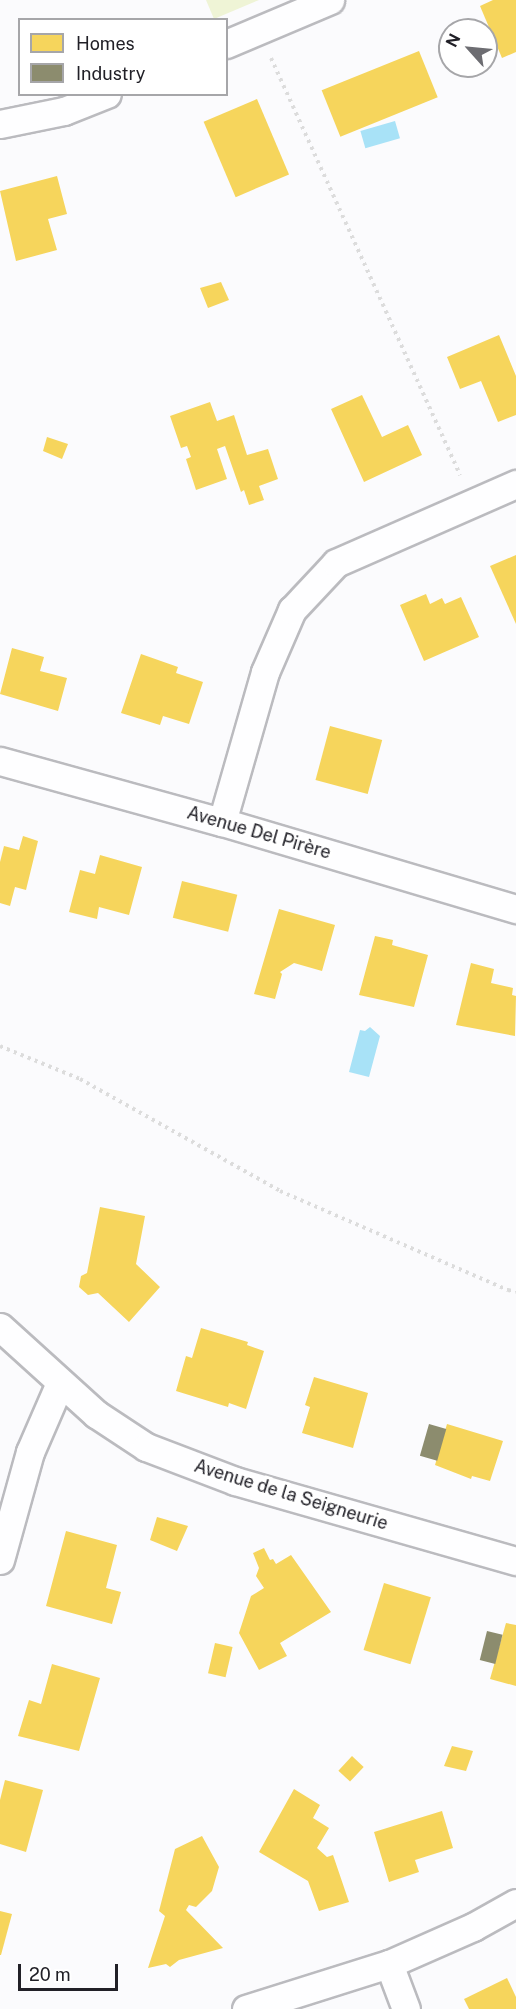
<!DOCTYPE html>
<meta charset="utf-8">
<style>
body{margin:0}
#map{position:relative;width:516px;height:2009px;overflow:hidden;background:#fbfbfd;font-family:"Public Sans",sans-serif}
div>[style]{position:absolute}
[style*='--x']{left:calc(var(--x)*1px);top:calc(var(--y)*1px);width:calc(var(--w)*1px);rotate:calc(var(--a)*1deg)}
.green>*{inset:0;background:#eff4d6}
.water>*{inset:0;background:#a8e2f7;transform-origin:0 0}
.homes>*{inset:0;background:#f6d55c;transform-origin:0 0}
.industry>*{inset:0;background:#8c8c6e;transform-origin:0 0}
.path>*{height:4px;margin-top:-2px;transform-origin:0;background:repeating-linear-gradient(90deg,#dcdcdc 0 3px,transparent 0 7.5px)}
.roads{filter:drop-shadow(2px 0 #bbbbbf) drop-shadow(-2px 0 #bbbbbf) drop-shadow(0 2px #bbbbbf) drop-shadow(0 -2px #bbbbbf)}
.minor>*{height:27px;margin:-13.5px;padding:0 13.5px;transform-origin:13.5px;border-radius:13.5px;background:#fefeff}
span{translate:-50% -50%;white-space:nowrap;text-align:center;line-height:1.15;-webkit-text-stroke:6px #fff;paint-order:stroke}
.street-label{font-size:18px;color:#212027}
.legend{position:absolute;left:18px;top:18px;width:210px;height:78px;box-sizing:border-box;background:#fff;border:2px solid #a6a6a9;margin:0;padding:8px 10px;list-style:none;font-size:18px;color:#212027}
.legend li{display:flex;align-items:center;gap:12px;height:30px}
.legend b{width:30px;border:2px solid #a6a6a9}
.north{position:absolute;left:438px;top:18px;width:60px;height:60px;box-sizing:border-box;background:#fff;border:2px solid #a6a6a9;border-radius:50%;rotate:297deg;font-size:16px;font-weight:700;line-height:24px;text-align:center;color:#212027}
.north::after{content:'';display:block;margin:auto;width:21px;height:27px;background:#6d6d72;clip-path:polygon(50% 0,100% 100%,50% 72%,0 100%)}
.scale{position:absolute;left:18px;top:1964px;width:100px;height:27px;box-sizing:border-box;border:3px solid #212027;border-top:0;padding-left:8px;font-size:18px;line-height:21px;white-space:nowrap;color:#212027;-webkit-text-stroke:4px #fff;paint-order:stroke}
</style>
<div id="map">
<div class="green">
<div style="clip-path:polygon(206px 0,259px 0,214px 19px)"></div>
</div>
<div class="water">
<div style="left:395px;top:121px;width:18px;height:36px;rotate:74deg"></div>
<div style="clip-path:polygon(370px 1027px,380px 1036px,369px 1077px,349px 1072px,360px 1030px,365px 1031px)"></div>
</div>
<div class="homes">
<div style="clip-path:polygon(493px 0,516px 0,516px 52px,502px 58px,480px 6px)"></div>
<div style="left:419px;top:51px;width:50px;height:105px;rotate:68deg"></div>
<div style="left:257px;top:99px;width:82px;height:58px;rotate:67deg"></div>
<div style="clip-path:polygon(57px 176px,67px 214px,48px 219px,57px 250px,16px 261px,0 191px)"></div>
<div style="clip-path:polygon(221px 282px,229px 300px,208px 308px,200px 288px)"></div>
<div style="clip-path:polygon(499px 335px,516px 376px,516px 415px,498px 422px,481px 381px,460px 389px,447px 357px)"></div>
<div style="clip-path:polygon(362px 395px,382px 437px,408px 425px,422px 455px,364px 482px,331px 409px)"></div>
<div style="clip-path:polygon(210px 402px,217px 421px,234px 415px,247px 455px,268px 449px,278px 479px,259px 486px,264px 500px,249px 505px,244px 490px,241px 492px,225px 446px,217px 449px,227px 479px,196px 490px,186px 459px,191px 457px,187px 446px,181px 448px,170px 416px)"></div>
<div style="clip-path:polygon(47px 437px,68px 444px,62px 459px,43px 451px)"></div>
<div style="clip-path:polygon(516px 555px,516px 624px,490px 566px)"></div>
<div style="clip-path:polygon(426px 594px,430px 604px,442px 598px,445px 604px,461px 597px,479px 637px,424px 661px,400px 605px)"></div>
<div style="clip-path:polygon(12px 648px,44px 657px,40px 671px,67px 678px,58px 711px,0 694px)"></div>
<div style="clip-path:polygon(141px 654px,178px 667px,176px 673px,203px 682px,189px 724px,163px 716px,160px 725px,121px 713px)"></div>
<div style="left:330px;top:726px;width:54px;height:56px;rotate:15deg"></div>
<div style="clip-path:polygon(23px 836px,38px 841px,26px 890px,15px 887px,10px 906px,0 903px,0 862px,4px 846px,19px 850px)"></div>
<div style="clip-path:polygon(100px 855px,142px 867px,129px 915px,99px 907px,97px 919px,69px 912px,80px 870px,95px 874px)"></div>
<div style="left:182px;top:881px;width:57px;height:38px;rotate:14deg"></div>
<div style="clip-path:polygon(279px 909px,335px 925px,322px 971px,294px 963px,280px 972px,282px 974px,275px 999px,254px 994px)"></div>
<div style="clip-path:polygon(375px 936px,393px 940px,392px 945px,428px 955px,414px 1007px,359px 995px)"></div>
<div style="clip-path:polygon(471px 963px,494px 969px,491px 983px,513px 988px,512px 995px,516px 996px,515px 1036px,456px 1025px)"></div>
<div style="clip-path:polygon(100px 1207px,145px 1216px,136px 1264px,160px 1287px,129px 1322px,98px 1293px,88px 1295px,79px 1287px,81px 1276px,87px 1273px)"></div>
<div style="clip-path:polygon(201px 1328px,248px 1342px,247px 1345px,264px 1351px,246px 1409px,229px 1403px,228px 1407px,176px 1391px,186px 1356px,192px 1358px)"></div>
<div style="clip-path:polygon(314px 1377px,368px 1393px,353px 1448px,302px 1433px,310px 1407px,305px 1405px)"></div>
<div style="clip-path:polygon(447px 1424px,503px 1441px,490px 1481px,472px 1476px,471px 1479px,435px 1465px)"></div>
<div style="clip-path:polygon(157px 1517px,188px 1526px,177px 1551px,150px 1540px)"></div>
<div style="clip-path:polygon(66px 1531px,117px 1545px,106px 1588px,121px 1592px,112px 1624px,46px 1606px)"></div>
<div style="clip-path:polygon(264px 1548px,270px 1560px,273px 1559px,276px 1564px,291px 1555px,331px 1612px,280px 1643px,287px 1656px,259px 1670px,239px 1633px,251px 1596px,264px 1588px,256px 1576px,259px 1568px,253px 1553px)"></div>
<div style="left:384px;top:1583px;width:49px;height:70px;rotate:17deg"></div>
<div style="clip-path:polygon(506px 1623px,516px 1625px,516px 1686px,490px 1679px)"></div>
<div style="left:215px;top:1643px;width:18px;height:31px;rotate:13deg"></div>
<div style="clip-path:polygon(52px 1664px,100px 1678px,79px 1751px,18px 1736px,29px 1700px,41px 1704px)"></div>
<div style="clip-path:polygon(452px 1746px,473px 1751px,466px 1771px,444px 1766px)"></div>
<div style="left:352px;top:1756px;width:16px;height:20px;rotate:43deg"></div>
<div style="clip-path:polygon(5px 1780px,43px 1790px,26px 1852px,0 1844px,0 1800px)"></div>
<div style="clip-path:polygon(294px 1789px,320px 1805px,313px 1818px,329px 1828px,317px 1848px,327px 1857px,333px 1855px,349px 1902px,319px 1911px,308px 1881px,259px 1852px)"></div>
<div style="clip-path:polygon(442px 1811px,453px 1848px,415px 1860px,419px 1872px,389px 1882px,374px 1832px)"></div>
<div style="clip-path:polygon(202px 1836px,219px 1867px,212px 1891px,196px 1907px,189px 1905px,186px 1910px,223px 1948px,179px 1960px,170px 1967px,166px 1964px,148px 1968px,165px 1916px,159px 1911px,175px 1849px)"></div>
<div style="clip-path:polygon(0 1911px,12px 1914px,1px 1955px,0 1955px)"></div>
<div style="clip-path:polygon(507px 1978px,516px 1997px,516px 2009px,469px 2009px,464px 1999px)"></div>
</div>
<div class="industry">
<div style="left:429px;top:1424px;width:18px;height:33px;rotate:16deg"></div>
<div style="left:487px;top:1631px;width:16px;height:30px;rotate:14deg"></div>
</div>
<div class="path">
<div style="--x:271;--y:58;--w:458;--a:65.6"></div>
<div style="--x:0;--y:1046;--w:87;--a:22.4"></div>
<div style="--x:80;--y:1079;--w:229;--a:29.2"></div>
<div style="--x:280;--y:1191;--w:249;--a:23.5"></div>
<div style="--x:508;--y:1290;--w:8;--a:14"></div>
</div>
<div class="roads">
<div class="minor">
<div style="--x:226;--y:44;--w:113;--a:-22.9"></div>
<div style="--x:0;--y:124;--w:65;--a:-11.5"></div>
<div style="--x:64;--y:111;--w:46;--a:-21.6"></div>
<div style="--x:0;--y:761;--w:230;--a:15.4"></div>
<div style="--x:222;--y:822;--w:307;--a:16.5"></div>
<div style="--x:222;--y:822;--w:156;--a:-74"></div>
<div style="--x:265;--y:672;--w:68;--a:-66.5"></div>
<div style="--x:292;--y:610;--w:64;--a:-46.9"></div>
<div style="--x:336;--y:563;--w:197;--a:-23.7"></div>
<div style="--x:0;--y:1327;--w:130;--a:42.2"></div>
<div style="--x:96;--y:1414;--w:60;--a:33.4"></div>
<div style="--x:146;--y:1447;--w:95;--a:20.9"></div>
<div style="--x:235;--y:1481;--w:292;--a:15.9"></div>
<div style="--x:0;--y:1560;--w:112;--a:-74.5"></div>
<div style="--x:30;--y:1452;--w:75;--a:-66.5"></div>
<div style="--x:389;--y:1964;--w:48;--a:69.3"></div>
<div style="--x:246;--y:2009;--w:150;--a:-17.5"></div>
<div style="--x:389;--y:1964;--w:92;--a:-23.8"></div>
<div style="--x:473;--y:1927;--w:49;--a:-29.2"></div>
</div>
</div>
<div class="street-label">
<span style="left:259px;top:833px;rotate:16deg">Avenue Del Pirère</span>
<span style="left:291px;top:1495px;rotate:17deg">Avenue de la Seigneurie</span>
</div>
<ul class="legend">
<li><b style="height:16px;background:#f6d55c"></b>Homes</li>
<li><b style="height:16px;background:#8c8c6e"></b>Industry</li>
</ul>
<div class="north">N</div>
<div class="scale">20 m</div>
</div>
